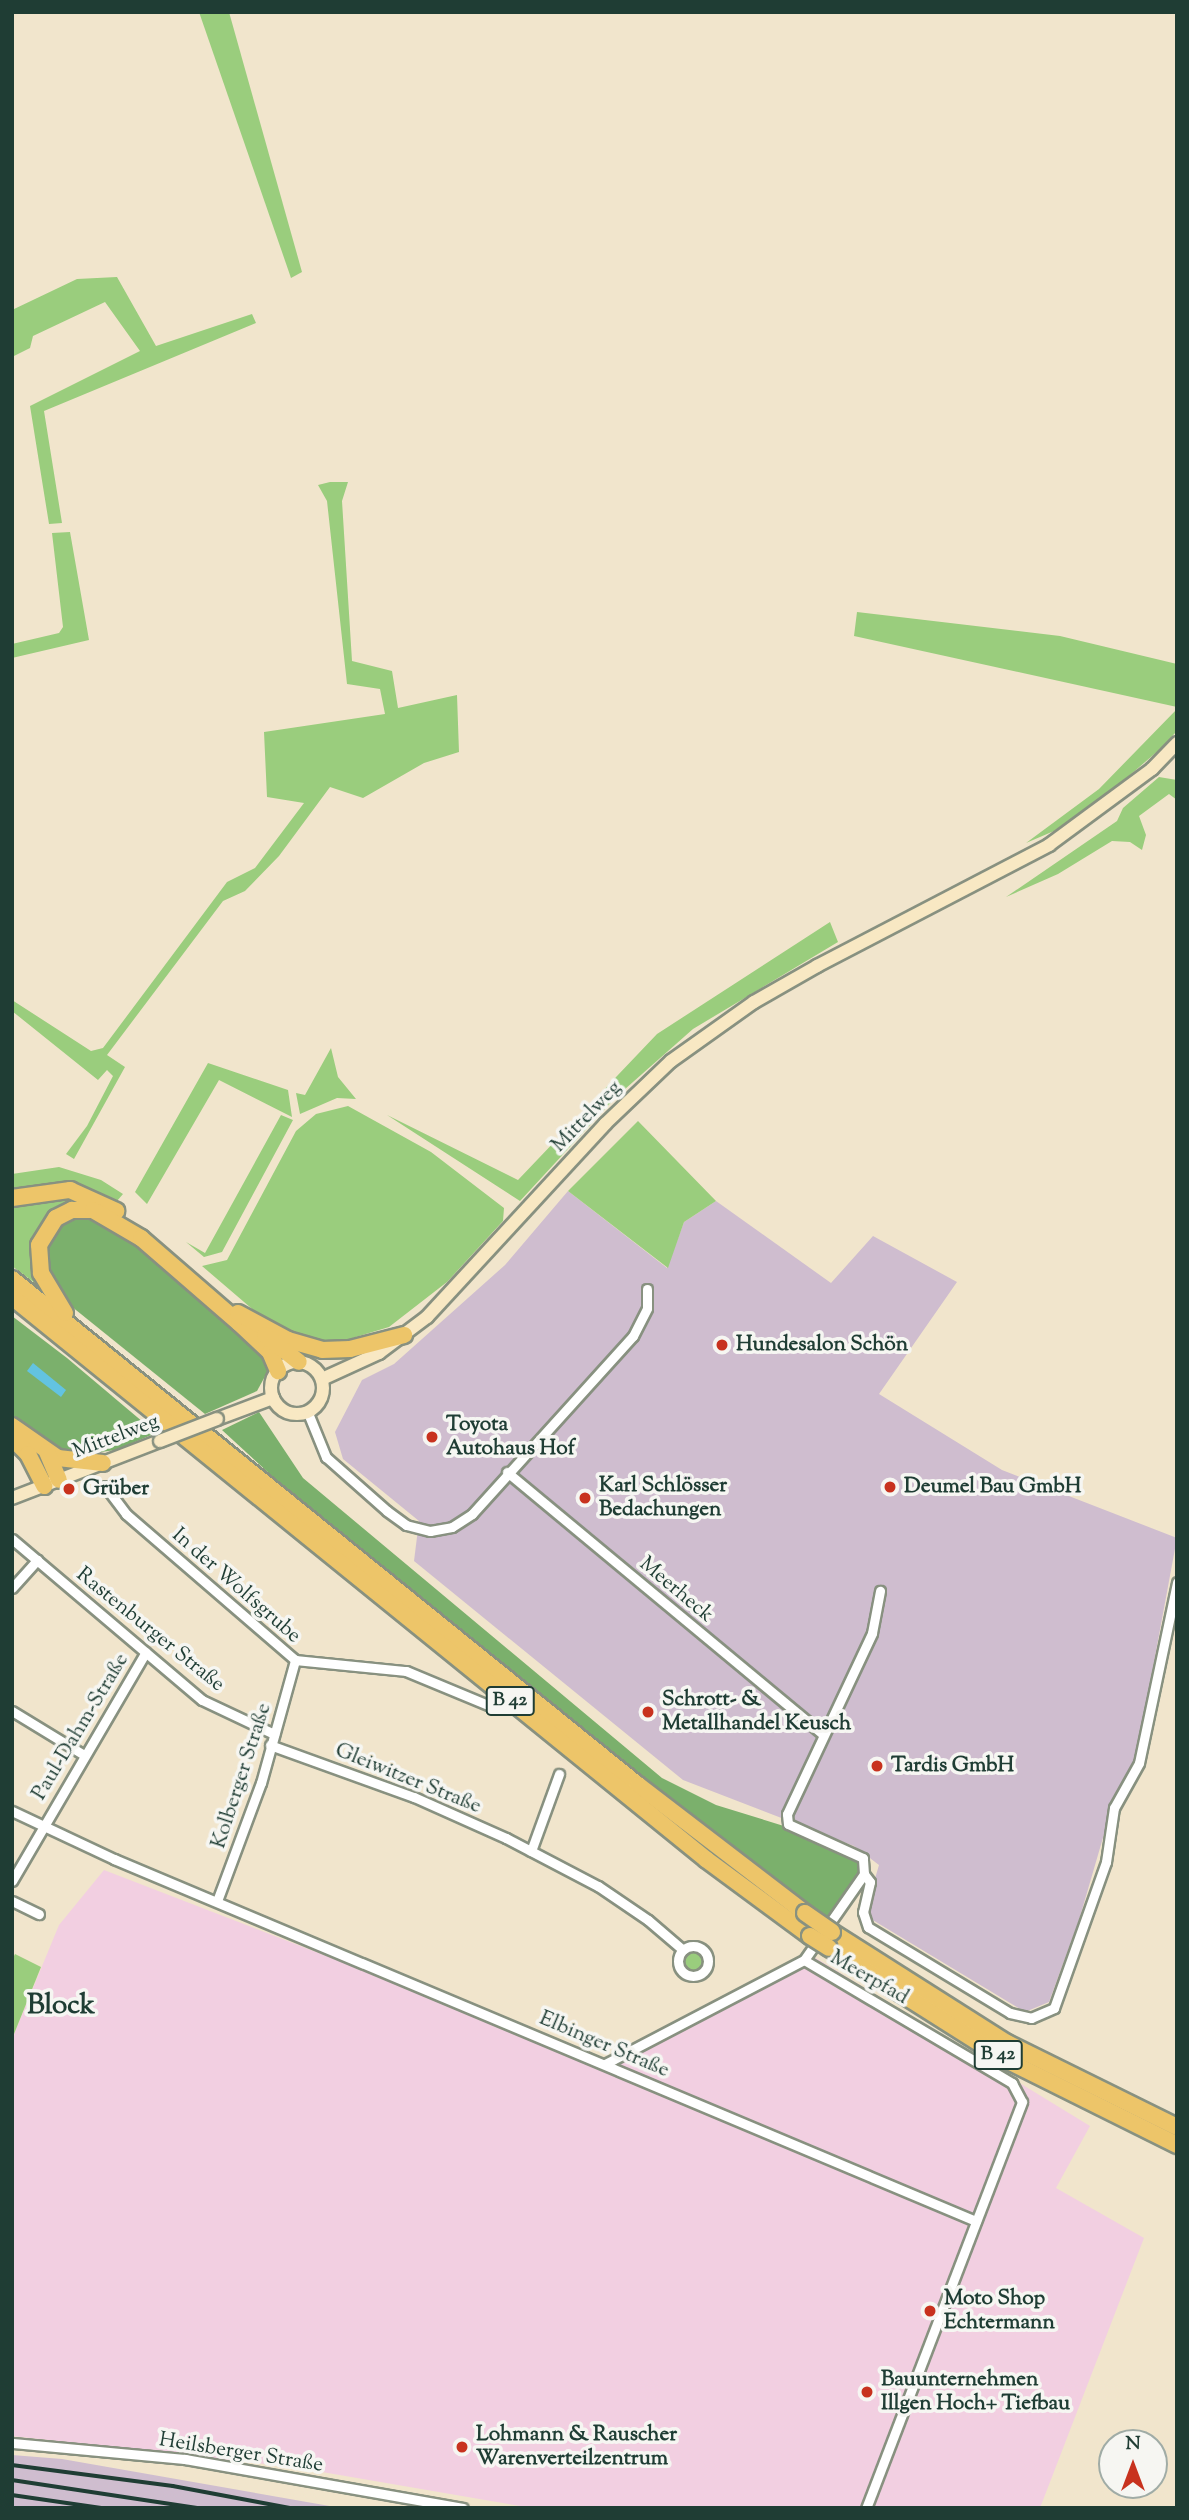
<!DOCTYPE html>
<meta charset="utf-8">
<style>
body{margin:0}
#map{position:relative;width:1189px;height:2520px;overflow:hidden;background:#f1e5cc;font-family:"Sorts Mill Goudy",serif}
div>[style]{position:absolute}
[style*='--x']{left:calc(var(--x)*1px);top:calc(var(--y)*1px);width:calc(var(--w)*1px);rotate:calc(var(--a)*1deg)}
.built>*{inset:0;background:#f2cfe1}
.industrial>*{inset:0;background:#cfbdcf}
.green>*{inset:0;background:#9acd7d}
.round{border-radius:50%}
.forest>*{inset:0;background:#7bb06c}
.water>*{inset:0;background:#63c3e1}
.roads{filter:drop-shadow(2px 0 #889180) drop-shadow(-2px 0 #889180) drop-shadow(0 2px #889180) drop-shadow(0 -2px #889180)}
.street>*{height:9px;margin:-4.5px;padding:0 4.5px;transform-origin:4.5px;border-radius:4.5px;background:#fff}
.street>.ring{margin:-4.5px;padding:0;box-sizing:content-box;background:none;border:9px solid #fff;border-radius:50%}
.secondary>*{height:12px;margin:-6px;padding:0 6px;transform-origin:6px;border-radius:6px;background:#f8e8c3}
.secondary>.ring{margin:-6px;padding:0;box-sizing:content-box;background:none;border:12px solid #f8e8c3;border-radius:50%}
.highway>*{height:16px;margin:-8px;padding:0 8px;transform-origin:8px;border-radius:8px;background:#edc569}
.rail>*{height:3.5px;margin:-1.75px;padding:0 1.75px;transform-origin:1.75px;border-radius:1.75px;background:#1f3d34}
.bridges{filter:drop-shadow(2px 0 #889180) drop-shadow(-2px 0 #889180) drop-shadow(0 2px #889180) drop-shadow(0 -2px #889180)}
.secondary-bridge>*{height:12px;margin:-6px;padding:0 6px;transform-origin:6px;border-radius:6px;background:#f8e8c3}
.highway-bridge>*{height:16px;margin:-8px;padding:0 8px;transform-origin:8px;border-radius:8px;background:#edc569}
.dots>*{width:19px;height:19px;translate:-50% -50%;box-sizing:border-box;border:4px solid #f6f6f2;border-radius:50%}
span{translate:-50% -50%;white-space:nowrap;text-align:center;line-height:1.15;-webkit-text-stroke:7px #f6f6f2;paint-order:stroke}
.shield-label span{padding:2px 5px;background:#f6f6f2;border:2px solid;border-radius:5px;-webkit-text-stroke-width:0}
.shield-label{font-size:19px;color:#1f3d34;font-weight:700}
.street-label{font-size:21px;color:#1f3d34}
.poi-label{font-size:21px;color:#1f3d34;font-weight:700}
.left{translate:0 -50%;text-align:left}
.district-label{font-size:28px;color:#1f3d34;font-weight:700}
.frame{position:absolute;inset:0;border:14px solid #1f3d34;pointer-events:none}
.north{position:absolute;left:1098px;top:2429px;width:70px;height:70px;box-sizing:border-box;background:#f6f6f2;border:2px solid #a0aca6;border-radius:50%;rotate:0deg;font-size:19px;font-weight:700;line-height:28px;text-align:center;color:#1f3d34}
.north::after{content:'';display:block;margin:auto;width:24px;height:32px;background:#c8321e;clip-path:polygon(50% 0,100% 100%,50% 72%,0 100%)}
</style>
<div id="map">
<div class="built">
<div style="clip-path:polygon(104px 1870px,605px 2064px,804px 1960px,806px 1952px,1090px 2126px,1056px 2188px,1144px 2238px,1040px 2508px,532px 2508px,293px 2467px,12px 2436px,12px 2039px,59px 1925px)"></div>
</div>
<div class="industrial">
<div style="clip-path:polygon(568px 1191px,667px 1268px,684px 1222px,716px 1201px,831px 1283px,873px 1236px,957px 1282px,879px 1394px,1002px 1470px,1177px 1538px,1136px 1759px,1114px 1800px,1079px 1920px,1049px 2002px,1025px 2012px,871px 1919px,869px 1899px,879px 1865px,854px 1846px,683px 1780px,414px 1561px,419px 1521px,343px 1459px,335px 1432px,362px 1380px,394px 1364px,505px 1265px)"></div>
<div style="clip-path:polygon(12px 2455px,62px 2459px,341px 2508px,12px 2508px)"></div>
</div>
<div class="green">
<div style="clip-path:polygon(199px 12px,229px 12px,302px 272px,291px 278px)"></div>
<div style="clip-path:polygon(117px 277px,156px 346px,252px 314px,256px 323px,44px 411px,62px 523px,49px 524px,30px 406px,140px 351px,105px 302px,33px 336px,30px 348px,12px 357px,12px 310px,77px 279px)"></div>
<div style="clip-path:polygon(330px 482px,348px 482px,342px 501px,352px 661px,392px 671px,398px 708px,457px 695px,459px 752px,424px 763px,363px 798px,330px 787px,279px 856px,245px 891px,223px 901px,107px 1055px,125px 1067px,74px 1159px,66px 1154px,87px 1126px,113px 1076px,107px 1070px,98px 1080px,12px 1011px,12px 1000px,91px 1051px,103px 1048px,227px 882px,255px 868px,304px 803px,267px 797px,264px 732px,385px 714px,380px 689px,347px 684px,327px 501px,318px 485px)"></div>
<div style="clip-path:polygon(70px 532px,89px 640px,12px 658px,12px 644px,59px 633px,63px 627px,52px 533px)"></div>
<div style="clip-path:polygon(857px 612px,1060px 636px,1177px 664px,1177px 707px,854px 636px)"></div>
<div style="clip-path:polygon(1177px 709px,1177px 731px,1159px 750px,1108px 794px,1054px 831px,1026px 843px,1099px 789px)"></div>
<div style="clip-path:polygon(1159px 777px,1177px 780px,1177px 800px,1169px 794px,1139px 816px,1146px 835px,1142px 850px,1130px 842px,1112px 841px,1058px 874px,1006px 897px,1117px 821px,1123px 808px)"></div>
<div style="clip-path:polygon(830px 922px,838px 942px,693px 1029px,616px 1097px,520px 1201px,387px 1115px,518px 1180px,657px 1034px)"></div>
<div style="clip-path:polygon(331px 1048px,338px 1077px,356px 1099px,337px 1098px,300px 1114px,296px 1093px,305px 1095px)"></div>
<div style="clip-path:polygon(208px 1063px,288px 1090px,292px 1117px,219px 1080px,147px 1204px,135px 1192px)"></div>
<div style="clip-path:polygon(348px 1106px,431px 1152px,504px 1208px,503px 1221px,447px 1282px,389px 1327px,336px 1343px,297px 1336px,265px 1320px,202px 1266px,227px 1260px,296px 1131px,316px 1114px)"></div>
<div style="clip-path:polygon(281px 1115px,293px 1120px,222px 1252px,204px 1257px,186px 1242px,205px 1253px)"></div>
<div style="clip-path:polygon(638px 1121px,716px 1201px,684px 1222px,668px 1268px,568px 1191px)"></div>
<div style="clip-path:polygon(59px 1167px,101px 1180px,123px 1194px,117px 1201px,66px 1182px,12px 1190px,12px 1174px)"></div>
<div style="clip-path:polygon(70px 1197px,89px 1204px,51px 1213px,37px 1229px,32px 1262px,40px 1287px,12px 1266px,12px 1205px)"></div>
<div class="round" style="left:684px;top:1952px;width:20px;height:20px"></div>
<div style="clip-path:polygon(15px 1954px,41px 1967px,12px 2039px,12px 1960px)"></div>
</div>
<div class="forest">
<div style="clip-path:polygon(89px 1216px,112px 1223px,263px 1350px,269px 1369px,257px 1391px,205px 1414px,71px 1306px,48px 1274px,44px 1251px,59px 1223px)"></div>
<div style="clip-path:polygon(12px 1316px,67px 1358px,156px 1433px,116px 1450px,70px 1456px,12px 1422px)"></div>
<div style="clip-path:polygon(259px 1412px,303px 1478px,662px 1778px,716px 1805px,787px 1827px,858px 1858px,860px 1872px,829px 1920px,732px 1852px,308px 1509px,222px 1430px)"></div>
</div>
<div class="water">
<div style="clip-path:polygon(33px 1363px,66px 1390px,61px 1397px,27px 1371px)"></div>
</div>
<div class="roads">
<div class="street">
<div style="--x:308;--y:1413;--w:48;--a:67.8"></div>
<div style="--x:326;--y:1457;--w:81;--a:41.5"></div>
<div style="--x:387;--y:1511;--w:24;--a:36"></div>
<div style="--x:406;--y:1525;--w:25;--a:14"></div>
<div style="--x:430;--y:1531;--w:22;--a:-10"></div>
<div style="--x:452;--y:1527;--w:24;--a:-33"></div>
<div style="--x:472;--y:1514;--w:240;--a:-47.9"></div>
<div style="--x:633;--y:1336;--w:31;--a:-63"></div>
<div style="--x:647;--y:1308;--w:19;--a:-90"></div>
<div style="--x:507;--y:1472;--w:410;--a:39.7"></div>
<div style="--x:105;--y:1486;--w:35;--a:53"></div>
<div style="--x:126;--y:1514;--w:223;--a:40.8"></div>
<div style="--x:295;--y:1660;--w:112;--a:5.7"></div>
<div style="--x:406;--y:1671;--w:89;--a:22.5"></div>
<div style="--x:12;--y:1539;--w:249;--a:40.3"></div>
<div style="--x:202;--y:1700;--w:80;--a:25.3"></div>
<div style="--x:12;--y:1588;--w:38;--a:-48"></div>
<div style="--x:12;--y:1711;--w:84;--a:31.4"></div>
<div style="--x:270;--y:1745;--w:153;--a:19.9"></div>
<div style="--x:414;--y:1797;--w:101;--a:24"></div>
<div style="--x:506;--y:1838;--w:104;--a:27.6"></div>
<div style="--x:598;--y:1886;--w:60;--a:34.2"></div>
<div style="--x:648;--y:1920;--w:46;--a:40.6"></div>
<div style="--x:12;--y:1811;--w:113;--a:25.2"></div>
<div style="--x:114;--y:1859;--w:935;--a:22.78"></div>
<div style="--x:531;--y:1851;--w:82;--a:-70"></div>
<div style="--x:864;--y:1874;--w:10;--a:53"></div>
<div style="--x:870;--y:1882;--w:31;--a:103"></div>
<div style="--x:863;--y:1912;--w:16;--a:72"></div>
<div style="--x:868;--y:1927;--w:166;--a:31.2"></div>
<div style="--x:1010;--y:2013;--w:22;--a:13"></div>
<div style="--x:1031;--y:2018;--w:25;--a:-23"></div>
<div style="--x:1054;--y:2008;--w:155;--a:-70.4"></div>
<div style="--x:1106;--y:1862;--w:55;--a:-81.6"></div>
<div style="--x:1114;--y:1808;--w:51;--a:-60.9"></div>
<div style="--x:1139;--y:1763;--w:185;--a:-78.1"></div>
<div style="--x:12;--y:1881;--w:265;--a:-59.7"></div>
<div style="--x:12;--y:1901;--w:30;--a:26"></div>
<div style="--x:217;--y:1901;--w:126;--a:-69.6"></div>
<div style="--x:261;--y:1783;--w:128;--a:-74.5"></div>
<div class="ring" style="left:678px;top:1946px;width:21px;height:21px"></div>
<div style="--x:804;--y:1960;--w:242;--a:30.6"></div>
<div style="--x:1012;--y:2083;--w:21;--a:62"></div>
<div style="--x:1022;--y:2102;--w:435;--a:111"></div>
<div style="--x:605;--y:2064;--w:225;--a:-27.6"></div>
<div style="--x:804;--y:1960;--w:105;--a:-55.1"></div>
<div style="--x:864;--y:1874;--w:16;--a:-94"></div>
<div style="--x:863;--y:1858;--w:82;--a:-155.6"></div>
<div style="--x:788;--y:1824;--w:10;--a:-96"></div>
<div style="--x:787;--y:1814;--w:200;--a:-64.8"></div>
<div style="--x:872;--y:1633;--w:43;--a:-79.2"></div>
<div style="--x:12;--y:2443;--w:174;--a:5.3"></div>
<div style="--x:185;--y:2459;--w:282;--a:10"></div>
</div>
<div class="secondary">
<div class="ring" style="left:271px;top:1362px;width:40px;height:40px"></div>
<div style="--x:322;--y:1379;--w:63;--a:-24.5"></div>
<div style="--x:379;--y:1353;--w:60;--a:-36.9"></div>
<div style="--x:427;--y:1317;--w:263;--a:-47.3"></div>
<div style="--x:605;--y:1124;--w:91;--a:-43.7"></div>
<div style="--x:671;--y:1061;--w:102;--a:-35.4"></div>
<div style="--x:754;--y:1002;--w:73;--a:-29.7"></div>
<div style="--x:817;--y:966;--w:262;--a:-27.5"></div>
<div style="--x:1049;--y:845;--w:128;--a:-36.4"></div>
<div style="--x:1152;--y:769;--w:36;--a:-46"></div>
<div style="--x:217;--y:1419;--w:60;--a:-20.6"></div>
<div style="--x:12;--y:1498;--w:159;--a:-21.1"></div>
</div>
<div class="highway">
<div style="--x:12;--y:1198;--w:59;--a:-7.9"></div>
<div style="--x:70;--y:1190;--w:51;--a:24.5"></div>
<div style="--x:12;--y:1279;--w:805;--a:38.95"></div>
<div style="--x:638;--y:1785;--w:210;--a:37.5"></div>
<div style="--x:12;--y:1297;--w:894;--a:39.01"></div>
<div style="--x:707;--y:1860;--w:128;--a:36.4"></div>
<div style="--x:65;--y:1313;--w:47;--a:-121"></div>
<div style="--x:41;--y:1273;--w:28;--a:-94"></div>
<div style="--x:39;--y:1245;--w:32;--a:-58"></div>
<div style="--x:56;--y:1218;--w:18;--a:-27"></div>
<div style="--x:72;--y:1210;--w:21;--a:0"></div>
<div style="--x:93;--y:1210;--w:56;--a:30.3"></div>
<div style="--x:141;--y:1238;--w:130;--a:40.9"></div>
<div style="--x:239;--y:1323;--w:42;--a:43.1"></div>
<div style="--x:270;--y:1352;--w:21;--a:67"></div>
<div style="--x:238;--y:1313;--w:57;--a:28.4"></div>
<div style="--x:288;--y:1340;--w:35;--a:16"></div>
<div style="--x:322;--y:1350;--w:28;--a:-2"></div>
<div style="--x:350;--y:1349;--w:56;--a:-14.5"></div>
<div style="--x:265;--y:1335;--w:43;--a:38.5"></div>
<div style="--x:12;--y:1426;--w:56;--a:34.8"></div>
<div style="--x:58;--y:1458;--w:45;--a:6.3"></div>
<div style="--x:12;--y:1438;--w:23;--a:45"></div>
<div style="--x:28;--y:1454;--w:36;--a:63"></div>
<div style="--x:47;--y:1452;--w:30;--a:67"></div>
<div style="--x:832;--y:1932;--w:207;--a:32.4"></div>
<div style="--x:1007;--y:2043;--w:190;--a:26.3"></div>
<div style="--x:829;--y:1948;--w:209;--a:32.3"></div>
<div style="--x:1006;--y:2060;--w:191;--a:26.4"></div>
</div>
</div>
<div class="rail">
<div style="--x:12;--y:2465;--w:162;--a:7.4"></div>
<div style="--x:173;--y:2486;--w:120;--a:10.6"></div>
<div style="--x:12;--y:2480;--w:187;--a:8.6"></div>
<div style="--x:12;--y:2495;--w:90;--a:8.3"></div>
</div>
<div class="bridges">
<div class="secondary-bridge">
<div style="--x:160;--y:1441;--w:61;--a:-21.1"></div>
</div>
<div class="highway-bridge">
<div style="--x:805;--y:1913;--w:33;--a:35"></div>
<div style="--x:810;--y:1936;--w:22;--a:32"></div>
</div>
</div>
<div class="dots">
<div style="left:722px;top:1345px;background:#c8321e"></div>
<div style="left:432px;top:1437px;background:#c8321e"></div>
<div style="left:890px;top:1487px;background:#c8321e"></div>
<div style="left:69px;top:1489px;background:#c8321e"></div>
<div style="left:585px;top:1498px;background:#c8321e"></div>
<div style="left:648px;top:1712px;background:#c8321e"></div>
<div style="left:877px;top:1766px;background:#c8321e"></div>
<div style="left:930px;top:2311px;background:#c8321e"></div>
<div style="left:867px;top:2392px;background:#c8321e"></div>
<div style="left:462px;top:2447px;background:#c8321e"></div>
</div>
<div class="shield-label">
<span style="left:510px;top:1701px">B 42</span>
<span style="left:998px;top:2055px">B 42</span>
</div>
<div class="street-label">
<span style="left:587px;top:1117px;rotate:-46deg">Mittelweg</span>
<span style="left:116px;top:1437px;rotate:-21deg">Mittelweg</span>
<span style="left:236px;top:1586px;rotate:41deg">In der Wolfsgrube</span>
<span style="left:676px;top:1590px;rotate:40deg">Meerheck</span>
<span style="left:150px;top:1630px;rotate:39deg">Rastenburger Straße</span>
<span style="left:81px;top:1727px;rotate:-59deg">Paul-Dahm-Straße</span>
<span style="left:242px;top:1776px;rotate:-72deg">Kolberger Straße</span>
<span style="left:408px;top:1779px;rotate:22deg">Gleiwitzer Straße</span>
<span style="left:869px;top:1978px;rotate:30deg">Meerpfad</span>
<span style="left:604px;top:2045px;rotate:23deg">Elbinger Straße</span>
<span style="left:241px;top:2453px;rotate:9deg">Heilsberger Straße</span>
</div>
<div class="poi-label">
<span class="left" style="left:736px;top:1345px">Hundesalon Schön</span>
<span class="left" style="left:446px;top:1437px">Toyota<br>Autohaus Hof</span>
<span class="left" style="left:599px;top:1498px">Karl Schlösser<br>Bedachungen</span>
<span class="left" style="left:904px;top:1487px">Deumel Bau GmbH</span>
<span class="left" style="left:83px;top:1489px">Grüber</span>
<span class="left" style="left:662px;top:1712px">Schrott- &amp;<br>Metallhandel Keusch</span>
<span class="left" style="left:891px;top:1766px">Tardis GmbH</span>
<span class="left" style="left:944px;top:2311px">Moto Shop<br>Echtermann</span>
<span class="left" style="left:881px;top:2392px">Bauunternehmen<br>Illgen Hoch+ Tiefbau</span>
<span class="left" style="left:476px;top:2447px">Lohmann &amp; Rauscher<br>Warenverteilzentrum</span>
</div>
<div class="district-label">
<span style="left:61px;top:2006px">Block</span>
</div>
<div class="frame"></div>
<div class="north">N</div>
</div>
